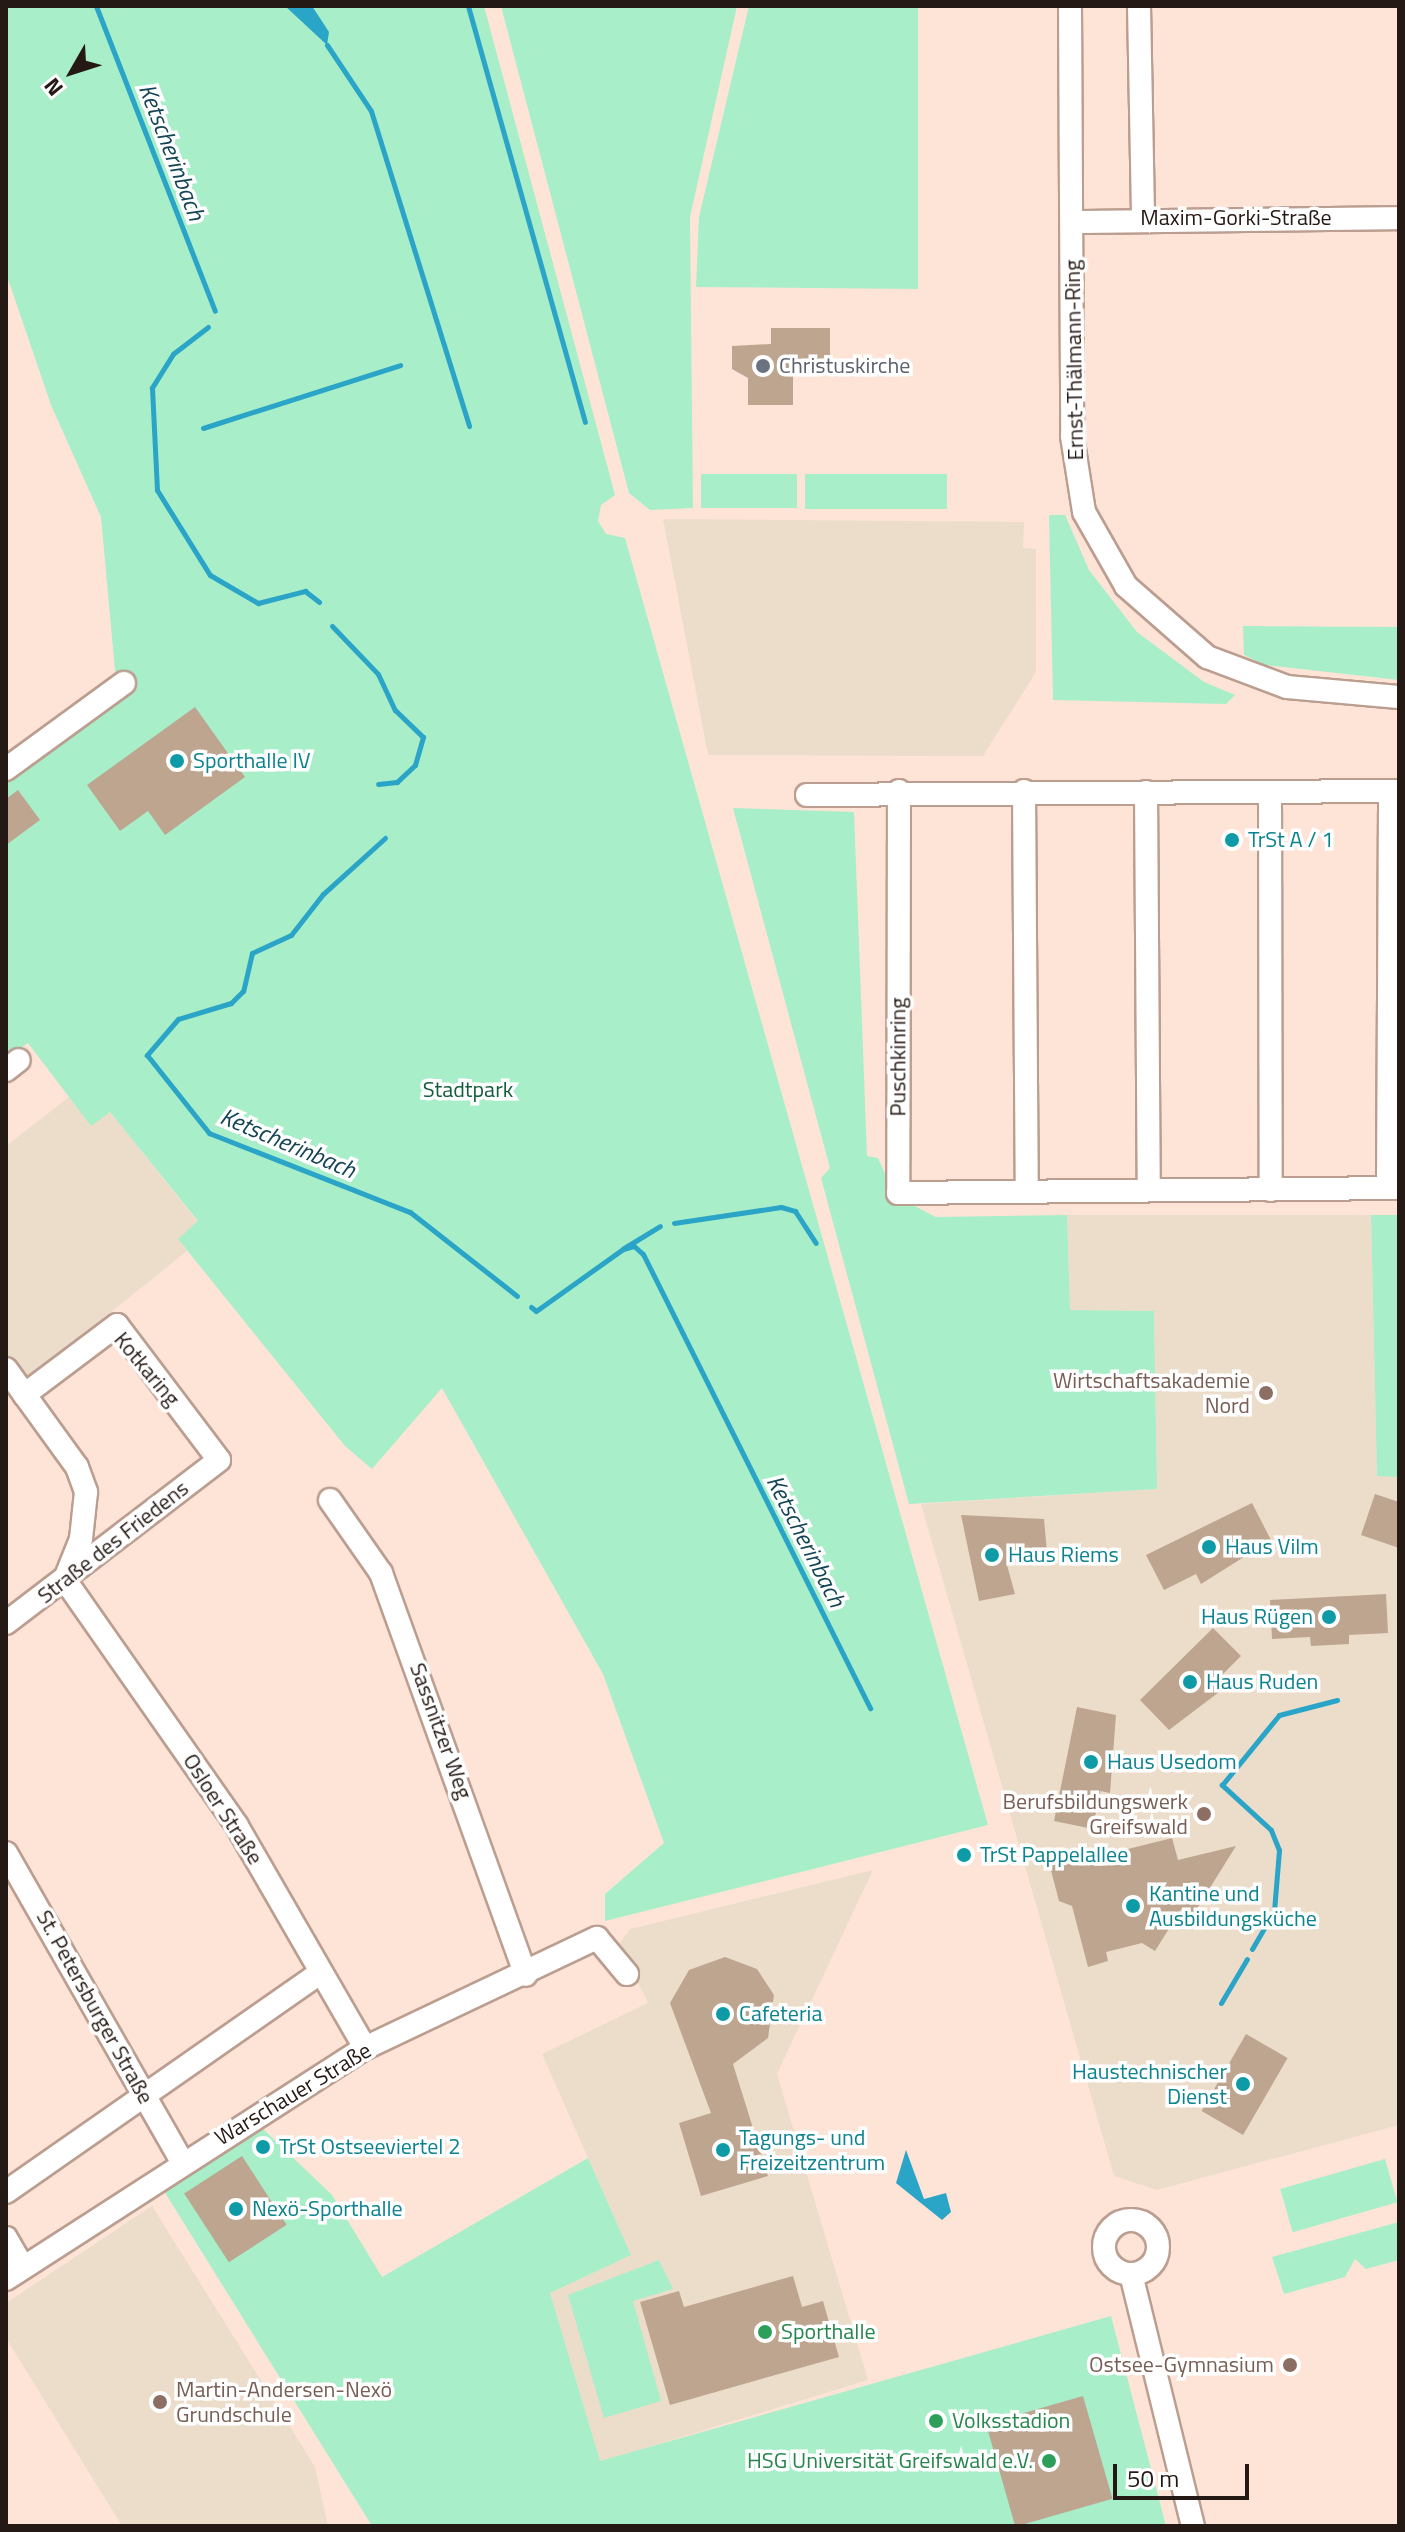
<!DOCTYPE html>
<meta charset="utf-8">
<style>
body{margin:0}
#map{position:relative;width:1405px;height:2532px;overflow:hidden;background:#fde4d7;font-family:"Titillium Web",sans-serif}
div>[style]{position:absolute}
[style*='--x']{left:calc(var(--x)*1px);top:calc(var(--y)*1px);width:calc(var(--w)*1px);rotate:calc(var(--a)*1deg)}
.education>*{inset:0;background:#ecddcb}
.green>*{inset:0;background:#a8eec9;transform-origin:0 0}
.water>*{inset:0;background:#2aa4c7}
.stream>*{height:5px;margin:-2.5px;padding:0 2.5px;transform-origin:2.5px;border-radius:2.5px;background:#2aa4c7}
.building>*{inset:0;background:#bda590;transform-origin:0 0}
.roads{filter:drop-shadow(2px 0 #bb9e90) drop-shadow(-2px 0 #bb9e90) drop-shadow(0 2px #bb9e90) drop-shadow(0 -2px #bb9e90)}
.street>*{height:22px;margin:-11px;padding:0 11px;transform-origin:11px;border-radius:11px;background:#fff}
.street>.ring{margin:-11px;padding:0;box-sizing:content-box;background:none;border:22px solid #fff;border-radius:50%}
.dots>*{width:22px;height:22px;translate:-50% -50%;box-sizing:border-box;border:4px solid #fff;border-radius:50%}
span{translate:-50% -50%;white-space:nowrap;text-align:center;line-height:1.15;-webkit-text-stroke:7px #fff;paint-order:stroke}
.street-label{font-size:22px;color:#241914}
.worship-label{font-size:22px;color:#5b616d}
.left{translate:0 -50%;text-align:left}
.culture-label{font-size:22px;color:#0d838f}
.right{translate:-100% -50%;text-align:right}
.park-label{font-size:22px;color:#135d3f}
.education-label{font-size:22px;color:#785e54}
.leisure-label{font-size:22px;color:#27864d}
.water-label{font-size:24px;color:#144555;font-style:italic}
.frame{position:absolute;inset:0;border:8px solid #241914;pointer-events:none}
.north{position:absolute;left:32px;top:32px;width:80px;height:80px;-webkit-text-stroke:6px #fff;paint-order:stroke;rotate:231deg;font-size:22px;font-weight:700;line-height:32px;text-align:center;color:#241914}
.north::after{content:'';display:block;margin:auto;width:28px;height:36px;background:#241914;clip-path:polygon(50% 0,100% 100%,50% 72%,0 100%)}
.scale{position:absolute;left:1113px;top:2464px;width:136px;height:36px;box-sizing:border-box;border:4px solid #241914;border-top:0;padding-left:10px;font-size:24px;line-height:28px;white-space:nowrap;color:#241914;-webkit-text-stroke:6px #fff;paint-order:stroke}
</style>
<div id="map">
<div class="education">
<div style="clip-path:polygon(663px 519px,1024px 522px,1023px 548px,1036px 549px,1036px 672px,983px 756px,708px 755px)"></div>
<div style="clip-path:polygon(69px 1097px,91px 1125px,110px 1112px,198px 1222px,178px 1239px,187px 1251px,25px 1381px,6px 1354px,6px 1146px)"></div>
<div style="clip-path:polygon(1067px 1215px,1371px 1215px,1377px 1475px,1399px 1477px,1399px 2125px,1157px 2190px,1114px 2176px,921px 1504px,1157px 1489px,1154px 1311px,1070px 1310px)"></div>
<div style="clip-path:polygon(873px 1870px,777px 2074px,868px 2380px,600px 2462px,550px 2293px,631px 2255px,542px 2054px,648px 2003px,619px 1944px,630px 1929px)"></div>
<div style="clip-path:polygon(152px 2206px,315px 2467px,328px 2526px,122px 2526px,6px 2338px,6px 2303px)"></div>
</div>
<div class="green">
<div style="clip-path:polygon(6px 6px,484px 6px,615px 495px,601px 505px,598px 521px,606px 534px,625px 538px,988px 1825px,605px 1921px,605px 1894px,664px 1843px,603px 1674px,442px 1388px,372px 1469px,345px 1446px,178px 1239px,198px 1221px,110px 1112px,91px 1126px,28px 1043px,6px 1058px,6px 781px,133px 688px,116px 681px,101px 517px,51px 405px,6px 273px)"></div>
<div style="clip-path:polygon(501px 6px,737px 6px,690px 217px,693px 508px,650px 510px,629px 493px)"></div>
<div style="clip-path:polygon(749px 6px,918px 6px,918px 289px,696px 287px,699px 217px)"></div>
<div style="left:701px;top:474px;width:96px;height:34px"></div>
<div style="left:805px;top:474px;width:142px;height:35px"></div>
<div style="clip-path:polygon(1049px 515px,1065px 515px,1089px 570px,1137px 632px,1204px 682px,1235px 695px,1226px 704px,1053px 700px)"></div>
<div style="clip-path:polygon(1243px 626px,1399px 627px,1399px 680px,1265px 665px,1244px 655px)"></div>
<div style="clip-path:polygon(733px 808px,854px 812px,867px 1156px,878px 1158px,895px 1196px,936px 1217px,1067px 1215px,1070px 1310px,1154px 1311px,1157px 1489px,909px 1504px,821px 1178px,830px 1168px)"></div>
<div style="clip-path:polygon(1371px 1215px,1399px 1215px,1399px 1477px,1377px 1476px)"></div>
<div style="clip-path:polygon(262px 2128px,332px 2195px,382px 2277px,588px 2158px,631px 2255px,550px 2293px,600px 2461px,1111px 2316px,1166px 2526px,372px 2526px,164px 2191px)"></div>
<div style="left:1385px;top:2159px;width:45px;height:109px;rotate:74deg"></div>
<div style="clip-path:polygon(1399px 2222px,1399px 2260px,1366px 2269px,1355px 2259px,1345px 2277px,1284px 2294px,1272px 2257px)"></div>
<div style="clip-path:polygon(659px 2260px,673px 2289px,633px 2301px,661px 2401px,604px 2418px,568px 2295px)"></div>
</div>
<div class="water">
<div style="clip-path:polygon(285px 6px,312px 6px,329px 32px,327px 45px)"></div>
<div style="clip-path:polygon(906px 2150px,924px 2199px,946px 2193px,951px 2212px,942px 2220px,896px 2183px)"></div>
</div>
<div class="stream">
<div style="--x:96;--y:6;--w:327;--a:68.7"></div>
<div style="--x:468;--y:6;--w:432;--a:74.3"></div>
<div style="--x:327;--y:45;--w:79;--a:56.3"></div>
<div style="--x:371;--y:111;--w:330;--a:72.7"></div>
<div style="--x:208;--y:327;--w:44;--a:142.4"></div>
<div style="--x:173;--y:354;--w:40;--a:122"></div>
<div style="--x:152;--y:388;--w:102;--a:87.2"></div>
<div style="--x:157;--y:490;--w:100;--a:58.1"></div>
<div style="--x:210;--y:575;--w:56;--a:30.3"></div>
<div style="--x:258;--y:603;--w:49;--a:-14.3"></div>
<div style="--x:305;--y:591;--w:18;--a:38"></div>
<div style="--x:203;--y:428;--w:207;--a:-17.7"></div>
<div style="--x:332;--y:626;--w:66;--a:46.2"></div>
<div style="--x:378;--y:674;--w:40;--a:65"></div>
<div style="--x:395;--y:710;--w:39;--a:44"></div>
<div style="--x:423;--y:737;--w:29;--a:106"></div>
<div style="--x:415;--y:765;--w:25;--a:137"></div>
<div style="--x:397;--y:782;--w:19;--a:174"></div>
<div style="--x:385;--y:838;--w:84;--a:137.9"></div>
<div style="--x:323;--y:894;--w:52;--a:128"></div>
<div style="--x:291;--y:935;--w:43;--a:155.2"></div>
<div style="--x:252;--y:953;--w:39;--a:103"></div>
<div style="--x:243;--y:991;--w:17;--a:135"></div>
<div style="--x:231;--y:1003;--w:55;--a:163.2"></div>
<div style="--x:178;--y:1019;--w:48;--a:130.7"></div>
<div style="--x:147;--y:1055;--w:100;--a:51.5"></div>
<div style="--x:209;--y:1133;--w:216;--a:21.5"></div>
<div style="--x:410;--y:1212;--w:136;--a:38.1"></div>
<div style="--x:674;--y:1223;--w:108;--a:-8.5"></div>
<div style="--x:781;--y:1207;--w:15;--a:16"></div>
<div style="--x:795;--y:1211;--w:38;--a:57"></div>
<div style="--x:624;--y:1248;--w:42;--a:-31.4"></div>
<div style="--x:531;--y:1307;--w:6;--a:39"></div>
<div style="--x:536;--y:1311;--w:107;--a:-35.5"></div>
<div style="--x:623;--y:1249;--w:11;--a:-15"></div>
<div style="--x:634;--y:1246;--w:12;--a:42"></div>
<div style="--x:643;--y:1254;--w:508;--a:63.43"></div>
<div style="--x:1252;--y:1949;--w:44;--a:-59.9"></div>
<div style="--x:1274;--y:1911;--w:61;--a:-85.3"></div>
<div style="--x:1279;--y:1850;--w:22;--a:-112"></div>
<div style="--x:1271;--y:1830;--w:67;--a:-137.4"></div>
<div style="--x:1222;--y:1785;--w:90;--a:-50.8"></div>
<div style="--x:1279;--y:1715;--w:60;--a:-14.5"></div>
<div style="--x:1221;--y:2003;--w:51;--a:-59.4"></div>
</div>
<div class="building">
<div style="clip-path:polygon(771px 328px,830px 328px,830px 364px,793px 363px,793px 405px,748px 405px,748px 378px,732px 369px,732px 346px,771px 344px)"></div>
<div style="clip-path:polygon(195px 707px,245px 777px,165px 835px,148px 811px,120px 831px,87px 785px)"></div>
<div style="clip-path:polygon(18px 790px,40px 820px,6px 845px,6px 799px)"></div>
<div style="clip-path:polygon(1375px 1494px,1399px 1502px,1399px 1548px,1361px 1535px)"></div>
<div style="clip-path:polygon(1252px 1503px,1271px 1540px,1201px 1584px,1196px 1574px,1164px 1590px,1146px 1555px)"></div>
<div style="clip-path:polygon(961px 1515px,1044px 1519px,1047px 1552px,1016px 1552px,1007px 1565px,1015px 1594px,979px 1601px)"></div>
<div style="clip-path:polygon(1386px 1594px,1388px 1633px,1349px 1635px,1349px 1644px,1311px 1646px,1310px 1637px,1272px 1639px,1270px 1600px)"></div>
<div style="clip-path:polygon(1213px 1628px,1241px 1656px,1219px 1678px,1227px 1686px,1169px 1730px,1140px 1700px)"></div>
<div style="clip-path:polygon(1077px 1707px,1116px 1715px,1110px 1793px,1100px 1791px,1093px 1829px,1054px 1821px)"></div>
<div style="clip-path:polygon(1172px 1838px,1178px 1860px,1236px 1846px,1193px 1915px,1182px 1908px,1155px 1951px,1142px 1943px,1106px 1952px,1108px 1961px,1088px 1967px,1072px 1906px,1059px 1901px,1048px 1859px,1082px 1851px,1084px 1860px)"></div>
<div style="clip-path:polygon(725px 1957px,757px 1969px,774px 1995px,768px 2038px,733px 2064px,768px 2176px,701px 2196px,679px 2123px,711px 2113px,670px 2003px,689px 1970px)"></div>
<div style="left:1246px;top:2034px;width:48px;height:89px;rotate:30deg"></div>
<div style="left:242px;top:2156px;width:82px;height:69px;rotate:57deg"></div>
<div style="clip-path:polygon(793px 2276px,802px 2307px,823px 2301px,839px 2357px,670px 2405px,640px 2302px,679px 2291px,684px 2307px)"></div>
<div style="left:1083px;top:2396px;width:107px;height:101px;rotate:74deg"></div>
</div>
<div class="roads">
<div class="street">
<div style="--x:1070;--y:6;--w:430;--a:89.7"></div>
<div style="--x:1072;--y:436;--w:77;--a:81"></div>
<div style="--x:1084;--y:512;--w:85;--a:60.4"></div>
<div style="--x:1126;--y:586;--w:108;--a:41.2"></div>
<div style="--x:1207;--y:657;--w:85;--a:20.6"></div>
<div style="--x:1287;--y:687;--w:112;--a:5.1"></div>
<div style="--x:1139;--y:6;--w:212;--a:88.9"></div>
<div style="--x:1073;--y:222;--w:326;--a:-0.7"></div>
<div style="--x:6;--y:769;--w:146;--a:-36.1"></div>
<div style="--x:899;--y:791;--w:402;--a:90.1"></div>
<div style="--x:898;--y:1193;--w:501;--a:-0.57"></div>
<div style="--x:1024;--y:791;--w:400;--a:89.6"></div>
<div style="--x:1146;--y:792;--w:398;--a:89.6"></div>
<div style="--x:1270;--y:792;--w:398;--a:89.9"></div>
<div style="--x:807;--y:795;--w:592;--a:-0.39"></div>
<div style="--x:6;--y:1070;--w:16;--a:-38"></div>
<div style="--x:1388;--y:1188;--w:397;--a:-89.7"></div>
<div style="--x:6;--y:1369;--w:121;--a:54.1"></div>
<div style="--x:77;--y:1467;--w:27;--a:70"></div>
<div style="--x:86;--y:1492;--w:47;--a:96.1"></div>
<div style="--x:81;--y:1539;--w:43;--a:111.8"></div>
<div style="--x:330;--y:1500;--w:89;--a:55.1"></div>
<div style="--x:381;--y:1573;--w:427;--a:70.2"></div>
<div style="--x:65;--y:1580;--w:300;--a:55"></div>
<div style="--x:237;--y:1826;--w:256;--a:60"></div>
<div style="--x:6;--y:1623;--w:268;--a:-37.4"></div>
<div style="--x:219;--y:1460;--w:169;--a:-127.1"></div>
<div style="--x:117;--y:1325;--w:116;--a:143"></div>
<div style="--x:6;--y:1853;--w:356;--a:60.3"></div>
<div style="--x:6;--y:2192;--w:384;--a:-34.9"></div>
<div class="ring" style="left:1104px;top:2220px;width:32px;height:32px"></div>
<div style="--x:6;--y:2238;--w:34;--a:60"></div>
<div style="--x:1131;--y:2274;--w:260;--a:76.2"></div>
<div style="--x:6;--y:2279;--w:427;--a:-32.8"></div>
<div style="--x:365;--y:2048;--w:257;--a:-25.4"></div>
<div style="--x:597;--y:1938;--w:47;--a:50.2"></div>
</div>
</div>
<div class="dots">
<div style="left:763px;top:366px;background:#6b7280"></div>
<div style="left:177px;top:761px;background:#0f9aa8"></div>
<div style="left:1232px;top:840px;background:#0f9aa8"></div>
<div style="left:1266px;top:1393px;background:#8d6e63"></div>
<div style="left:1209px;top:1547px;background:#0f9aa8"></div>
<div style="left:992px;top:1555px;background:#0f9aa8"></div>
<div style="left:1329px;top:1617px;background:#0f9aa8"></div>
<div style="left:1190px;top:1682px;background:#0f9aa8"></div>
<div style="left:1091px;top:1762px;background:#0f9aa8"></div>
<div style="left:1204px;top:1814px;background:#8d6e63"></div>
<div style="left:964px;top:1855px;background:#0f9aa8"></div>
<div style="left:1133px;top:1906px;background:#0f9aa8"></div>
<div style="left:723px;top:2014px;background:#0f9aa8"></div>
<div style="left:1243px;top:2084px;background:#0f9aa8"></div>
<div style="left:263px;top:2147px;background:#0f9aa8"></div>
<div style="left:723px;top:2150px;background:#0f9aa8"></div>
<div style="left:236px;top:2209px;background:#0f9aa8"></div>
<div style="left:765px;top:2332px;background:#2e9e5b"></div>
<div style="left:1290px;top:2365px;background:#8d6e63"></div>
<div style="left:160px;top:2402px;background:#8d6e63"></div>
<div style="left:936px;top:2421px;background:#2e9e5b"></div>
<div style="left:1049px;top:2461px;background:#2e9e5b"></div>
</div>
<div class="street-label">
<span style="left:1236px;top:218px">Maxim-Gorki-Straße</span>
<span style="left:1074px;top:360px;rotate:-91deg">Ernst-Thälmann-Ring</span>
<span style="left:898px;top:1057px;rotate:-90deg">Puschkinring</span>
<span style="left:147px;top:1369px;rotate:50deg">Kotkaring</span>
<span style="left:113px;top:1542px;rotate:-38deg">Straße des Friedens</span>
<span style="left:441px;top:1731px;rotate:70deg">Sassnitzer Weg</span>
<span style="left:223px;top:1809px;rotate:57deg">Osloer Straße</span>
<span style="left:95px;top:2007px;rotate:61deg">St. Petersburger Straße</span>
<span style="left:293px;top:2094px;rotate:-31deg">Warschauer Straße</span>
</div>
<div class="worship-label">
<span class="left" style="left:779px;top:366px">Christuskirche</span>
</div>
<div class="culture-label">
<span class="left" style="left:193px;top:761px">Sporthalle IV</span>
<span class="left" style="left:1248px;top:840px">TrSt A / 1</span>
<span class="left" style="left:1225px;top:1547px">Haus Vilm</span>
<span class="left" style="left:1008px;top:1555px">Haus Riems</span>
<span class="right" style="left:1313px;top:1617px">Haus Rügen</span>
<span class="left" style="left:1206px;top:1682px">Haus Ruden</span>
<span class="left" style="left:1107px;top:1762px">Haus Usedom</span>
<span class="left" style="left:980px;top:1855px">TrSt Pappelallee</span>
<span class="left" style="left:1149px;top:1906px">Kantine und<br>Ausbildungsküche</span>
<span class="left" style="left:739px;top:2014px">Cafeteria</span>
<span class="right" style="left:1227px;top:2084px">Haustechnischer<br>Dienst</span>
<span class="left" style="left:739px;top:2150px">Tagungs- und<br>Freizeitzentrum</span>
<span class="left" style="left:279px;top:2147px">TrSt Ostseeviertel 2</span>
<span class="left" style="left:252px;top:2209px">Nexö-Sporthalle</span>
</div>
<div class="park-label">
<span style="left:468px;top:1090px">Stadtpark</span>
</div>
<div class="education-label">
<span class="right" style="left:1250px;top:1393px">Wirtschaftsakademie<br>Nord</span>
<span class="right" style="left:1188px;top:1814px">Berufsbildungswerk<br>Greifswald</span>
<span class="right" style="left:1274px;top:2365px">Ostsee-Gymnasium</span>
<span class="left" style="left:176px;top:2402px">Martin-Andersen-Nexö<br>Grundschule</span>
</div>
<div class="leisure-label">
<span class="left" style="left:781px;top:2332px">Sporthalle</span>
<span class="left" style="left:952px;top:2421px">Volksstadion</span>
<span class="right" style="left:1033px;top:2461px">HSG Universität Greifswald e.V.</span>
</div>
<div class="water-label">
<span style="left:172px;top:152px;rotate:69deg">Ketscherinbach</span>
<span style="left:288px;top:1143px;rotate:23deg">Ketscherinbach</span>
<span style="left:806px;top:1541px;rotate:63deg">Ketscherinbach</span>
</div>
<div class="frame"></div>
<div class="north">N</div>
<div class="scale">50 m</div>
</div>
